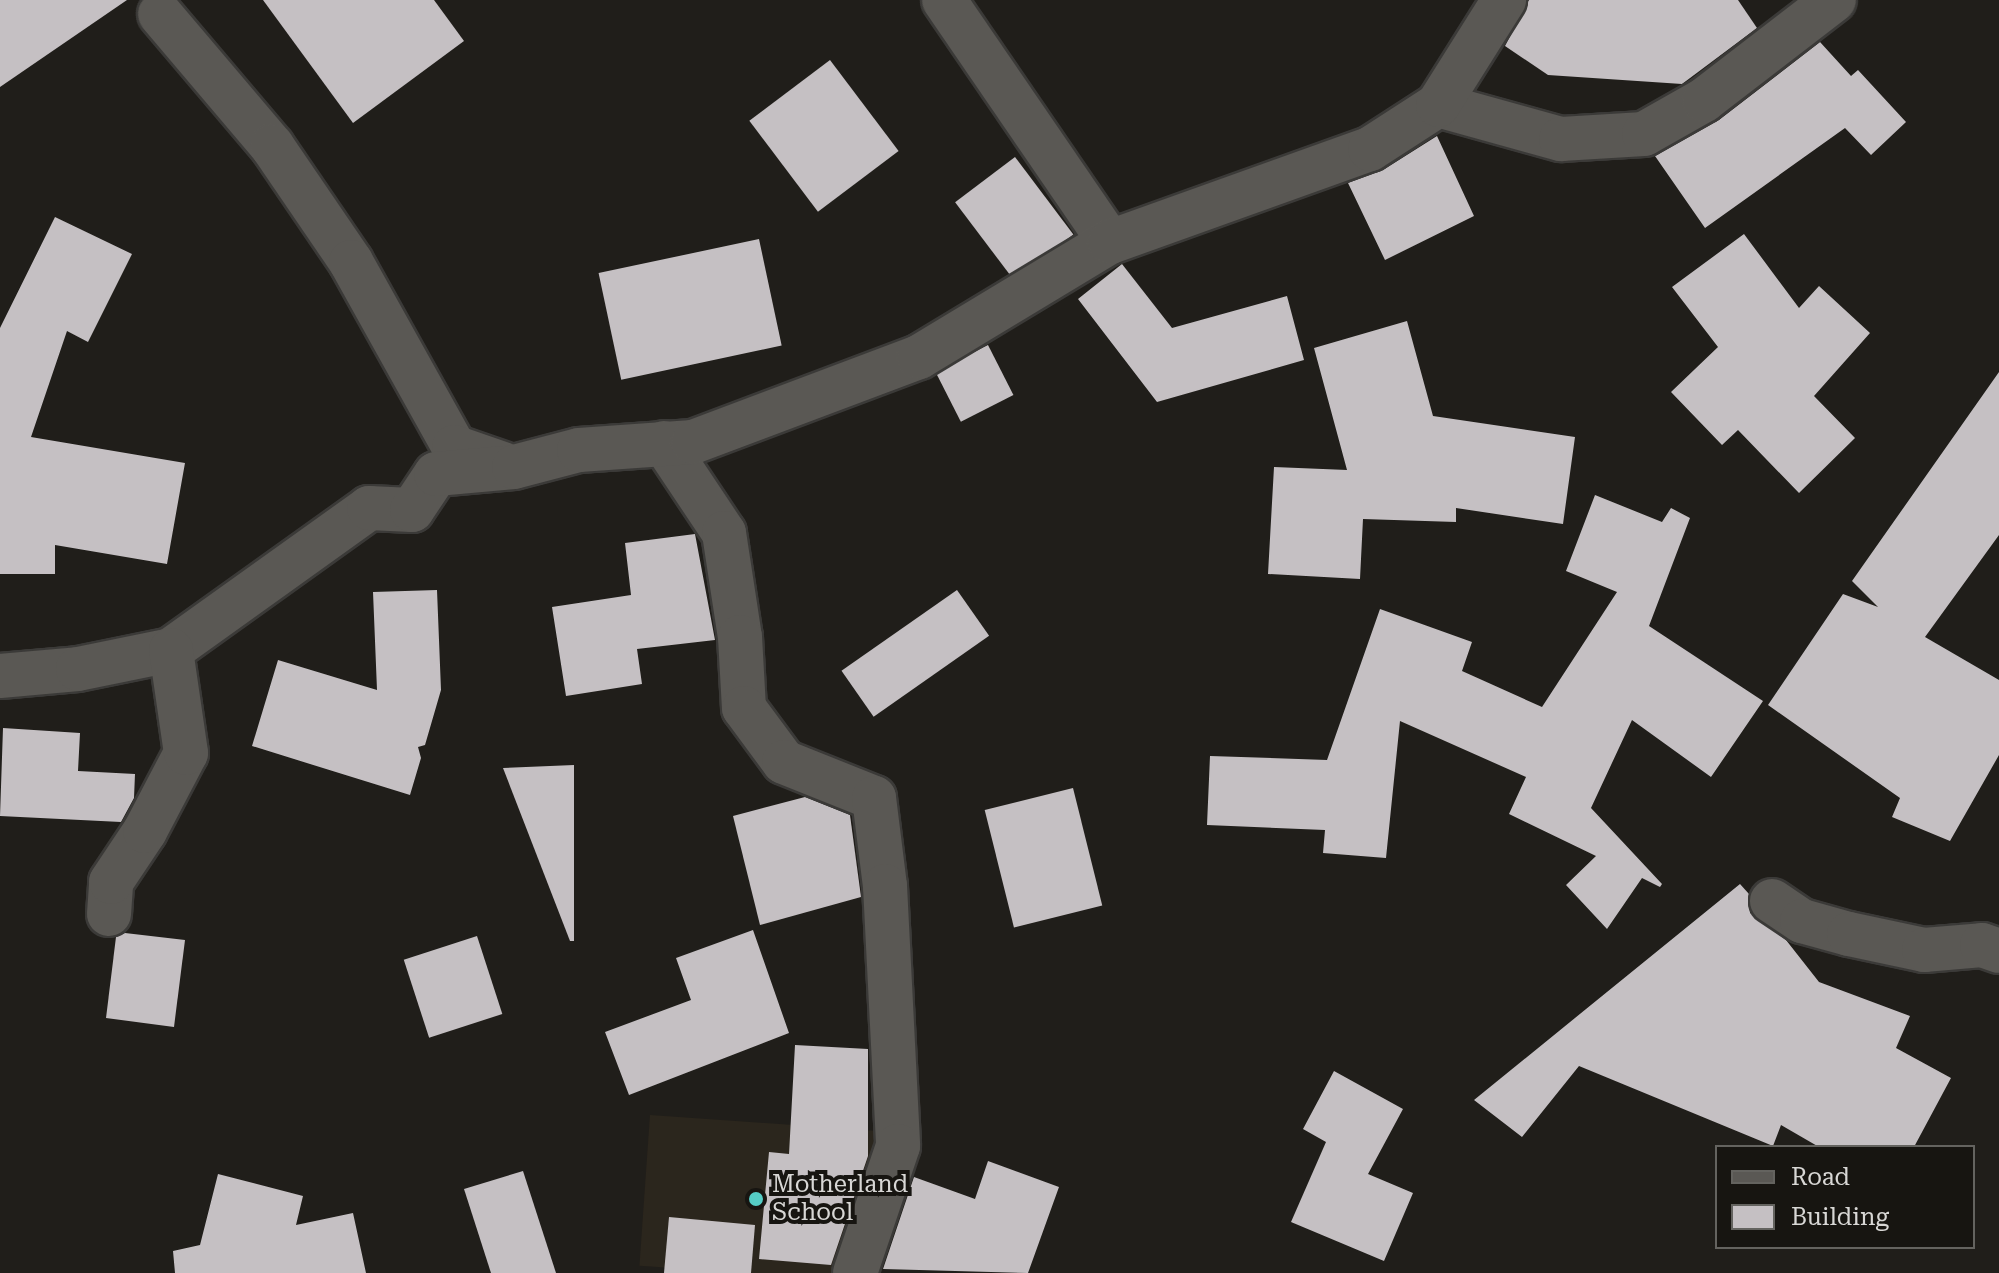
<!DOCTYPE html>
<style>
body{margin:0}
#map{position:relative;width:1999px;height:1273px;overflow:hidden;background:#201e1a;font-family:"Roboto Serif",serif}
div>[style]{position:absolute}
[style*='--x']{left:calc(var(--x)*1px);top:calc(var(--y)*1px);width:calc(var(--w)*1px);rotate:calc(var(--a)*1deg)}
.built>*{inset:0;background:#2b261d;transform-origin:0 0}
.building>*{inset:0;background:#c5c0c3;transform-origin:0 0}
.roads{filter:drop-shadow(2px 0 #3b3a38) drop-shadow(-2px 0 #3b3a38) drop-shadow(0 2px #3b3a38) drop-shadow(0 -2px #3b3a38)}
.minor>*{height:44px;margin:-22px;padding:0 22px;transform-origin:22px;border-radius:22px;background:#5a5854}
.dots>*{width:22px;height:22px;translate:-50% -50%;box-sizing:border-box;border:4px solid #171511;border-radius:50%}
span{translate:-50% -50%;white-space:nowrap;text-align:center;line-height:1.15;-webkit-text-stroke:8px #171511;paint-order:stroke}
.poi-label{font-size:24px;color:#d8d7d5}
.left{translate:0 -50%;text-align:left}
.legend{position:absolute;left:1715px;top:1145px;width:260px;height:104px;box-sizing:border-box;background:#171511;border:2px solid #64635f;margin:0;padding:10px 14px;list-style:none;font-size:24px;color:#d8d7d5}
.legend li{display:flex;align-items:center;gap:16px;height:40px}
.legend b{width:40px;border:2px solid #64635f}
</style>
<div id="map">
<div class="built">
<div style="left:650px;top:1115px;width:225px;height:151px;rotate:4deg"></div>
</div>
<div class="building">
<div style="clip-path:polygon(0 0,127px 0,0 87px)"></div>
<div style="clip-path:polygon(263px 0,434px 0,464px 41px,353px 123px)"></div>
<div style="clip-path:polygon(1529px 0,1738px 0,1757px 28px,1682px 84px,1548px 75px,1505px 46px)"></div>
<div style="clip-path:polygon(1820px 42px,1851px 76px,1858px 70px,1906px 122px,1871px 155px,1845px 128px,1705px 228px,1655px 156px,1719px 120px)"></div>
<div style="left:830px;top:60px;width:114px;height:101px;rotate:53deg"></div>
<div style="clip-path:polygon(1437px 136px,1474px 216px,1385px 260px,1348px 183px,1383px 170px)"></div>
<div style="left:1015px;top:157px;width:97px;height:75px;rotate:53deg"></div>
<div style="clip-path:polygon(55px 217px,132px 254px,88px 342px,67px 331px,31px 437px,185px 463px,167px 564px,55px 545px,55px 574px,0 574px,0 328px)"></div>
<div style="clip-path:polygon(1744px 234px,1799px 308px,1819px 286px,1870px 333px,1814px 396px,1855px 438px,1799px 493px,1738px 430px,1722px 445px,1671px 392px,1718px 347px,1672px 287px)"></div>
<div style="left:759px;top:239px;width:109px;height:164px;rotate:78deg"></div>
<div style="clip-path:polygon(1122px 264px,1172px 328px,1287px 296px,1304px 360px,1157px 402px,1078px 299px)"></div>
<div style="clip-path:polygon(1407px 321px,1433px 416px,1575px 437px,1563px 524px,1456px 508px,1456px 522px,1363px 519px,1360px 579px,1268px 574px,1274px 467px,1347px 470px,1314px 348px)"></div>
<div style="left:988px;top:345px;width:56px;height:59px;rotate:63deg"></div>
<div style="clip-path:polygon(1999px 372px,1999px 535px,1925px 637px,1999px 680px,1999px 755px,1950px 841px,1892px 817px,1900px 798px,1768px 705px,1843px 594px,1878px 607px,1852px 581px)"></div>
<div style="clip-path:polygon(1595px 495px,1662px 522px,1671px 508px,1690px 518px,1649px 626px,1763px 701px,1711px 777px,1632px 720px,1591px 808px,1662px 884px,1660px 887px,1642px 878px,1607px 929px,1566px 885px,1596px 856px,1509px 814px,1526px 777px,1400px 721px,1386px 858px,1323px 853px,1325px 830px,1207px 825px,1210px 756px,1327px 760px,1380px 609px,1472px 642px,1462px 671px,1542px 707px,1617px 592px,1566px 571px)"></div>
<div style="clip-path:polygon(695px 534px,715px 640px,637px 649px,642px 684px,566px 696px,552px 607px,631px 595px,625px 543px)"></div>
<div style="clip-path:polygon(437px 590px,441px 690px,425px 745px,418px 747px,421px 758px,410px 795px,252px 746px,278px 660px,377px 690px,373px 592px)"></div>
<div style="left:957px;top:590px;width:56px;height:141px;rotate:55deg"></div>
<div style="clip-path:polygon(3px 728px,80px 733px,78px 771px,135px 774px,134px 798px,121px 822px,0 816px)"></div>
<div style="clip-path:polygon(574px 765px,574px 941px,570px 941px,503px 768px)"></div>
<div style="left:1073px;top:788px;width:121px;height:91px;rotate:76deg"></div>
<div style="clip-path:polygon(805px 797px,850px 815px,861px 897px,760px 925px,733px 816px)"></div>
<div style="clip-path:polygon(1740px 884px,1749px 894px,1750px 913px,1786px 940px,1819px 982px,1910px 1016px,1896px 1048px,1951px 1078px,1914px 1147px,1819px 1147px,1781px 1125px,1773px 1146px,1579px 1066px,1522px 1137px,1474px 1100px)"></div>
<div style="clip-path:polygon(753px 930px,789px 1033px,629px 1095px,605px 1032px,691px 1000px,676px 958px)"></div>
<div style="clip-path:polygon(125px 933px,185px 940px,174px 1027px,106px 1018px,116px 937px)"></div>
<div style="left:477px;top:936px;width:82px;height:77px;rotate:72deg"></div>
<div style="clip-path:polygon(795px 1045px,868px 1049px,868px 1156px,831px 1265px,759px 1259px,769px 1152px,789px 1154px)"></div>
<div style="clip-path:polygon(1334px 1071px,1403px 1109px,1368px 1174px,1413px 1193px,1384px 1261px,1291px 1222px,1326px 1142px,1303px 1129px)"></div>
<div style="clip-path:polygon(988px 1161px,1059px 1187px,1028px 1273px,883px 1269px,914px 1177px,975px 1199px)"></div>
<div style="clip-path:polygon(523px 1171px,556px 1273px,491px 1273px,464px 1189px)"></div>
<div style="clip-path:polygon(218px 1174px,303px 1196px,296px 1225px,353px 1213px,366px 1273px,175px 1273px,173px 1251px,200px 1245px)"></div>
<div style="clip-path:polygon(669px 1217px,755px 1225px,751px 1273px,664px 1273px)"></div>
</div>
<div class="roads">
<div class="minor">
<div style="--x:944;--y:0;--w:293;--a:55.6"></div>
<div style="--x:160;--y:14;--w:173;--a:49.7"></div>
<div style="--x:272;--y:146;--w:140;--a:55.7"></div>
<div style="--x:351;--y:262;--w:212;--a:60.9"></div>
<div style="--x:454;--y:447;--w:52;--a:19.1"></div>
<div style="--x:1438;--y:105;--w:128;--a:15.5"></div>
<div style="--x:1561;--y:139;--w:83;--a:-3.4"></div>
<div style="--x:1644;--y:134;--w:69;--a:-29.5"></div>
<div style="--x:1704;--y:100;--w:164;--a:-37.6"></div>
<div style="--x:664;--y:443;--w:108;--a:56.3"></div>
<div style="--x:724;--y:533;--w:105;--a:81.3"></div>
<div style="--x:740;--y:637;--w:71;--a:86.8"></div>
<div style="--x:744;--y:708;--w:67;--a:53.5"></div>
<div style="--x:784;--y:762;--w:97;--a:21.8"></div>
<div style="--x:874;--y:798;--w:89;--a:82.9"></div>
<div style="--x:885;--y:886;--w:260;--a:87.1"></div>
<div style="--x:898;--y:1146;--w:134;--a:108.7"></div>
<div style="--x:0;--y:676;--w:78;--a:-5.1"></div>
<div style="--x:78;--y:669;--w:95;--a:-11.5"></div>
<div style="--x:171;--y:650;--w:244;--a:-35.6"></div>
<div style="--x:369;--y:508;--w:43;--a:2.7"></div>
<div style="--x:412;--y:510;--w:43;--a:-56.3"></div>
<div style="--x:436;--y:474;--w:78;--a:-5.1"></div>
<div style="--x:514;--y:467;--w:67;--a:-14.7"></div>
<div style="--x:579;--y:450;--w:114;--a:-4"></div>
<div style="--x:693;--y:442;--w:241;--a:-20.6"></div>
<div style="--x:919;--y:357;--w:223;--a:-31.1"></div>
<div style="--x:1110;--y:242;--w:276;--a:-19.7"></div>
<div style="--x:1370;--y:149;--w:81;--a:-32.9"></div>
<div style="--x:1438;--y:105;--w:124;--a:-57.8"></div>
<div style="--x:1772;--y:901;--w:36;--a:34"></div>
<div style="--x:1802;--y:921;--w:49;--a:15.5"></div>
<div style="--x:1849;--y:934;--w:77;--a:12"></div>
<div style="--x:1924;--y:950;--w:58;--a:-4.9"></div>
<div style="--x:1982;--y:945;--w:18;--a:19"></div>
<div style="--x:109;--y:914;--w:32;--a:-86"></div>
<div style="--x:111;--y:882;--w:61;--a:-56.3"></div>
<div style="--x:145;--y:831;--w:88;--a:-62.3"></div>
<div style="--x:186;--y:753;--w:104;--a:-98.3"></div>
</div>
</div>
<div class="dots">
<div style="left:756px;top:1199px;background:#55cdc6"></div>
</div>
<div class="poi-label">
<span class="left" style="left:772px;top:1199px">Motherland<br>School</span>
</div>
<ul class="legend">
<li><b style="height:10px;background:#5a5854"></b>Road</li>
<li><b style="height:22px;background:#c5c0c3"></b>Building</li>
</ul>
</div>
